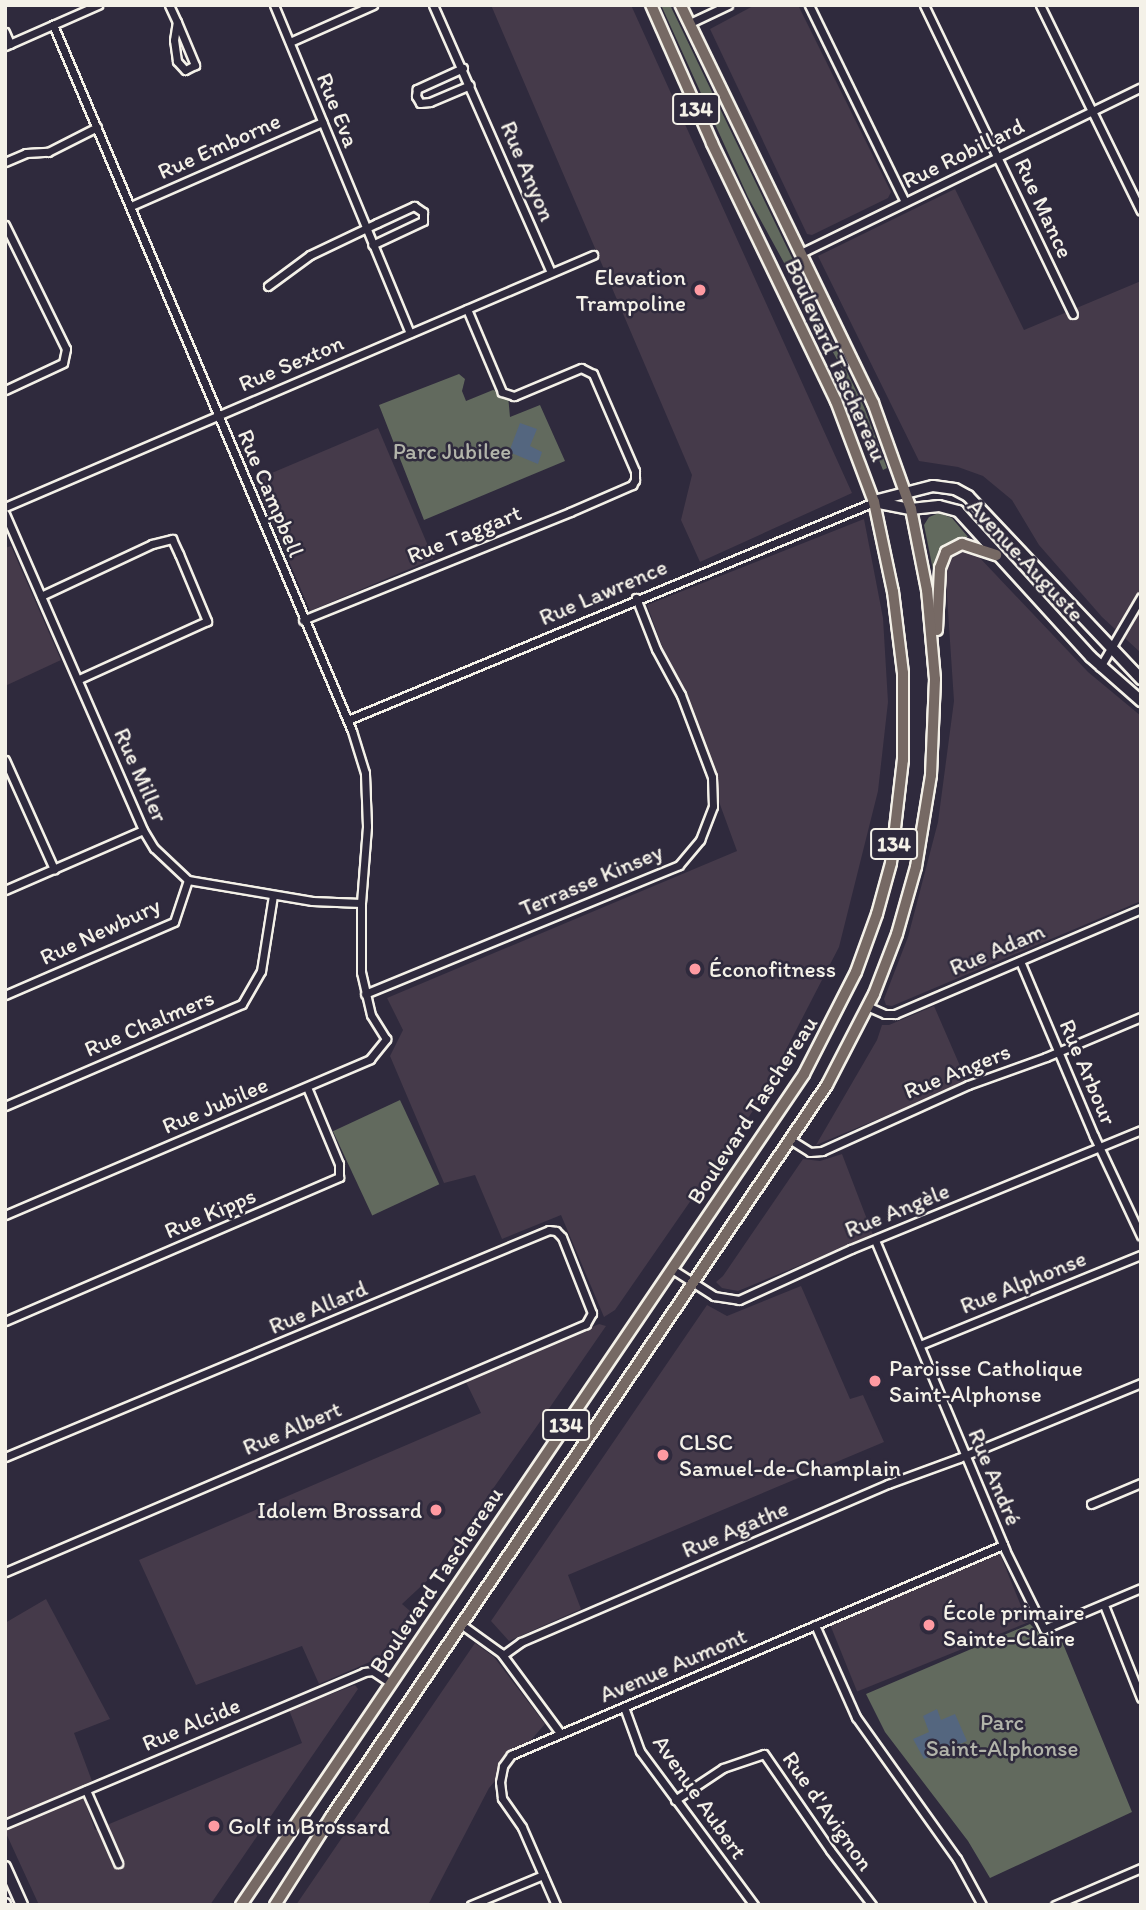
<!DOCTYPE html>
<meta charset="utf-8">
<style>
body{margin:0}
#map{position:relative;width:1146px;height:1910px;overflow:hidden;background:#2f2a3d;font-family:Itim,sans-serif}
div>[style]{position:absolute}
[style*='--x']{left:calc(var(--x)*1px);top:calc(var(--y)*1px);width:calc(var(--w)*1px);rotate:calc(var(--a)*1deg)}
.built>*{inset:0;background:#453a4a;transform-origin:0 0}
.green>*{inset:0;background:#626a5e;transform-origin:0 0}
.water>*{inset:0;background:#54667f}
.roads{filter:drop-shadow(2px 0 #f4f1e8) drop-shadow(-2px 0 #f4f1e8) drop-shadow(0 2px #f4f1e8) drop-shadow(0 -2px #f4f1e8)}
.minor>*{height:7px;margin:-3.5px;padding:0 3.5px;transform-origin:3.5px;border-radius:3.5px;background:#2f2a3d}
.secondary>*{height:10px;margin:-5px;padding:0 5px;transform-origin:5px;border-radius:5px;background:#2f2a3d}
.primary>*{height:10px;margin:-5px;padding:0 5px;transform-origin:5px;border-radius:5px;background:#766964}
.dots>*{width:19px;height:19px;translate:-50% -50%;box-sizing:border-box;border:4px solid #2f2a3d;border-radius:50%}
span{translate:-50% -50%;white-space:nowrap;text-align:center;line-height:1.15;-webkit-text-stroke:5px #2f2a3d;paint-order:stroke}
.shield-label span{padding:2px 5px;background:#2f2a3d;border:2px solid;border-radius:5px;-webkit-text-stroke-width:0}
.shield-label{font-size:21px;color:#f4f1e8;font-weight:700}
.street-label{font-size:23px;color:#f4f1e8}
.poi-label{font-size:23px;color:#f4f1e8}
.right{translate:-100% -50%;text-align:right}
.left{translate:0 -50%;text-align:left}
.park-label{font-size:23px;color:#b2b4aa}
.frame{position:absolute;inset:0;border:7px solid #f4f1e8;pointer-events:none}
</style>
<div id="map">
<div class="built">
<div style="clip-path:polygon(491px 5px,631px 5px,852px 493px,700px 562px,681px 520px,692px 475px)"></div>
<div style="clip-path:polygon(755px 5px,798px 5px,891px 192px,888px 198px,812px 235px,807px 234px,710px 29px)"></div>
<div style="clip-path:polygon(955px 189px,1024px 330px,1141px 281px,1141px 653px,1102px 617px,1039px 545px,1012px 500px,983px 476px,958px 467px,919px 461px,818px 256px)"></div>
<div style="left:378px;top:428px;width:142px;height:134px;rotate:67deg"></div>
<div style="clip-path:polygon(864px 519px,883px 618px,888px 702px,878px 791px,839px 947px,759px 1102px,615px 1310px,604px 1317px,561px 1215px,502px 1239px,475px 1175px,444px 1183px,390px 1056px,403px 1030px,387px 998px,737px 851px,647px 605px)"></div>
<div style="clip-path:polygon(11px 546px,61px 660px,5px 686px,5px 548px)"></div>
<div style="clip-path:polygon(963px 552px,979px 557px,1088px 672px,1141px 716px,1141px 901px,892px 1006px,886px 1005px,884px 999px,908px 937px,938px 822px,954px 701px,945px 566px,953px 556px)"></div>
<div style="clip-path:polygon(934px 1006px,967px 1082px,816px 1145px,877px 1040px,882px 1025px,889px 1025px)"></div>
<div style="clip-path:polygon(842px 1154px,873px 1235px,738px 1291px,722px 1288px,716px 1282px,723px 1276px,803px 1159px,820px 1161px)"></div>
<div style="clip-path:polygon(801px 1286px,850px 1399px,863px 1395px,884px 1442px,568px 1575px,581px 1609px,509px 1641px,491px 1621px,707px 1305px,727px 1316px)"></div>
<div style="clip-path:polygon(599px 1324px,606px 1326px,537px 1426px,431px 1577px,402px 1604px,410px 1611px,376px 1663px,372px 1661px,319px 1684px,302px 1646px,196px 1685px,139px 1560px,481px 1413px,465px 1380px)"></div>
<div style="left:1000px;top:1554px;width:74px;height:184px;rotate:68deg"></div>
<div style="clip-path:polygon(46px 1599px,110px 1719px,74px 1733px,92px 1781px,80px 1787px,95px 1830px,302px 1743px,289px 1710px,355px 1685px,358px 1689px,210px 1905px,39px 1905px,5px 1831px,5px 1623px)"></div>
<div style="clip-path:polygon(475px 1643px,494px 1657px,545px 1724px,489px 1788px,428px 1905px,296px 1905px)"></div>
</div>
<div class="green">
<div style="clip-path:polygon(661px 5px,670px 5px,864px 407px,887px 468px,883px 470px,840px 365px,748px 197px)"></div>
<div style="clip-path:polygon(459px 374px,465px 379px,462px 391px,466px 401px,493px 390px,508px 395px,510px 417px,540px 405px,565px 461px,424px 520px,379px 405px)"></div>
<div style="clip-path:polygon(939px 513px,952px 518px,968px 537px,945px 544px,933px 570px,924px 525px,929px 517px)"></div>
<div style="left:400px;top:1100px;width:93px;height:74px;rotate:65deg"></div>
<div style="clip-path:polygon(1030px 1624px,1041px 1635px,1059px 1634px,1132px 1812px,990px 1878px,968px 1841px,885px 1732px,866px 1694px)"></div>
</div>
<div class="water">
<div style="clip-path:polygon(520px 423px,537px 429px,530px 446px,542px 452px,538px 464px,509px 452px)"></div>
<div style="clip-path:polygon(937px 1709px,941px 1720px,955px 1714px,967px 1741px,924px 1759px,913px 1739px,929px 1732px,923px 1716px)"></div>
</div>
<div class="roads">
<div class="minor">
<div style="--x:169;--y:5;--w:19;--a:65"></div>
<div style="--x:177;--y:22;--w:47;--a:67.3"></div>
<div style="--x:195;--y:65;--w:11;--a:153"></div>
<div style="--x:185;--y:70;--w:12;--a:-132"></div>
<div style="--x:177;--y:61;--w:21;--a:-98"></div>
<div style="--x:174;--y:40;--w:18;--a:-81"></div>
<div style="--x:274;--y:5;--w:355;--a:67.5"></div>
<div style="--x:433;--y:5;--w:292;--a:66.2"></div>
<div style="--x:809;--y:5;--w:219;--a:64"></div>
<div style="--x:924;--y:5;--w:343;--a:64.3"></div>
<div style="--x:1040;--y:5;--w:229;--a:63.9"></div>
<div style="--x:690;--y:23;--w:42;--a:-25.3"></div>
<div style="--x:5;--y:32;--w:13;--a:67"></div>
<div style="--x:290;--y:42;--w:91;--a:-24"></div>
<div style="--x:5;--y:46;--w:102;--a:-23.8"></div>
<div style="--x:463;--y:68;--w:51;--a:155.5"></div>
<div style="--x:417;--y:89;--w:7;--a:98"></div>
<div style="--x:416;--y:96;--w:8;--a:60"></div>
<div style="--x:420;--y:103;--w:10;--a:-6"></div>
<div style="--x:430;--y:102;--w:43;--a:-23"></div>
<div style="--x:5;--y:162;--w:23;--a:-23"></div>
<div style="--x:26;--y:153;--w:22;--a:-3"></div>
<div style="--x:48;--y:152;--w:55;--a:-27"></div>
<div style="--x:131;--y:206;--w:209;--a:-23.7"></div>
<div style="--x:5;--y:225;--w:138;--a:63.8"></div>
<div style="--x:66;--y:349;--w:14;--a:102"></div>
<div style="--x:63;--y:363;--w:64;--a:155"></div>
<div style="--x:801;--y:253;--w:378;--a:-26"></div>
<div style="--x:268;--y:286;--w:52;--a:-36.4"></div>
<div style="--x:310;--y:255;--w:74;--a:-25.5"></div>
<div style="--x:377;--y:223;--w:41;--a:-24.7"></div>
<div style="--x:414;--y:206;--w:11;--a:34"></div>
<div style="--x:423;--y:212;--w:9;--a:90"></div>
<div style="--x:423;--y:221;--w:56;--a:154.8"></div>
<div style="--x:5;--y:507;--w:640;--a:-23.2"></div>
<div style="--x:5;--y:514;--w:345;--a:66.4"></div>
<div style="--x:143;--y:830;--w:21;--a:59"></div>
<div style="--x:154;--y:848;--w:47;--a:43.3"></div>
<div style="--x:188;--y:880;--w:126;--a:9.6"></div>
<div style="--x:312;--y:901;--w:49;--a:2.3"></div>
<div style="--x:41;--y:596;--w:123;--a:-25.1"></div>
<div style="--x:152;--y:544;--w:21;--a:-14"></div>
<div style="--x:172;--y:539;--w:17;--a:65"></div>
<div style="--x:179;--y:554;--w:73;--a:67.3"></div>
<div style="--x:207;--y:621;--w:141;--a:155.6"></div>
<div style="--x:303;--y:620;--w:288;--a:-22"></div>
<div style="--x:570;--y:512;--w:68;--a:-23.5"></div>
<div style="--x:632;--y:485;--w:6;--a:-59"></div>
<div style="--x:635;--y:480;--w:9;--a:-90"></div>
<div style="--x:635;--y:471;--w:106;--a:-113.4"></div>
<div style="--x:593;--y:374;--w:13;--a:-153"></div>
<div style="--x:581;--y:368;--w:73;--a:157.3"></div>
<div style="--x:514;--y:396;--w:13;--a:-162"></div>
<div style="--x:502;--y:392;--w:90;--a:-112.9"></div>
<div style="--x:1100;--y:667;--w:81;--a:-59.6"></div>
<div style="--x:348;--y:720;--w:569;--a:-22.51"></div>
<div style="--x:5;--y:760;--w:120;--a:65.8"></div>
<div style="--x:5;--y:890;--w:150;--a:-23.5"></div>
<div style="--x:1020;--y:961;--w:190;--a:67.1"></div>
<div style="--x:1094;--y:1136;--w:110;--a:64.8"></div>
<div style="--x:365;--y:994;--w:339;--a:-22.3"></div>
<div style="--x:679;--y:865;--w:33;--a:-50"></div>
<div style="--x:700;--y:840;--w:36;--a:-69"></div>
<div style="--x:713;--y:806;--w:29;--a:-92"></div>
<div style="--x:712;--y:777;--w:88;--a:-110.7"></div>
<div style="--x:681;--y:695;--w:52;--a:-118.5"></div>
<div style="--x:656;--y:649;--w:55;--a:-111.4"></div>
<div style="--x:5;--y:995;--w:184;--a:-23.4"></div>
<div style="--x:174;--y:922;--w:44;--a:-71.6"></div>
<div style="--x:869;--y:1007;--w:17;--a:24"></div>
<div style="--x:885;--y:1014;--w:10;--a:0"></div>
<div style="--x:895;--y:1014;--w:267;--a:-23.1"></div>
<div style="--x:5;--y:1106;--w:258;--a:-23.3"></div>
<div style="--x:242;--y:1004;--w:38;--a:-60"></div>
<div style="--x:261;--y:971;--w:77;--a:-81"></div>
<div style="--x:791;--y:1140;--w:22;--a:32"></div>
<div style="--x:810;--y:1152;--w:12;--a:-5"></div>
<div style="--x:822;--y:1151;--w:160;--a:-24.3"></div>
<div style="--x:968;--y:1085;--w:83;--a:-19.7"></div>
<div style="--x:1046;--y:1057;--w:103;--a:-22.8"></div>
<div style="--x:5;--y:1215;--w:397;--a:-23.1"></div>
<div style="--x:370;--y:1059;--w:26;--a:-51"></div>
<div style="--x:386;--y:1039;--w:28;--a:-122"></div>
<div style="--x:371;--y:1015;--w:44;--a:-103.1"></div>
<div style="--x:361;--y:972;--w:69;--a:-90"></div>
<div style="--x:361;--y:903;--w:77;--a:-85.5"></div>
<div style="--x:367;--y:826;--w:53;--a:-92.2"></div>
<div style="--x:365;--y:773;--w:44;--a:-107.2"></div>
<div style="--x:352;--y:731;--w:767;--a:-112.95"></div>
<div style="--x:875;--y:1240;--w:336;--a:67.2"></div>
<div style="--x:1005;--y:1550;--w:88;--a:63.7"></div>
<div style="--x:1044;--y:1629;--w:105;--a:-22.9"></div>
<div style="--x:672;--y:1269;--w:50;--a:32.7"></div>
<div style="--x:714;--y:1296;--w:25;--a:9"></div>
<div style="--x:739;--y:1300;--w:123;--a:-24.5"></div>
<div style="--x:851;--y:1249;--w:313;--a:-22.3"></div>
<div style="--x:5;--y:1321;--w:364;--a:-23.3"></div>
<div style="--x:339;--y:1177;--w:13;--a:-90"></div>
<div style="--x:339;--y:1164;--w:83;--a:-112.6"></div>
<div style="--x:920;--y:1345;--w:239;--a:-22.2"></div>
<div style="--x:5;--y:1457;--w:589;--a:-22.65"></div>
<div style="--x:549;--y:1230;--w:7;--a:8"></div>
<div style="--x:556;--y:1231;--w:8;--a:45"></div>
<div style="--x:562;--y:1237;--w:82;--a:68.5"></div>
<div style="--x:592;--y:1313;--w:13;--a:119"></div>
<div style="--x:586;--y:1324;--w:632;--a:156.88"></div>
<div style="--x:1091;--y:1504;--w:54;--a:-22.8"></div>
<div style="--x:1104;--y:1605;--w:100;--a:68.3"></div>
<div style="--x:462;--y:1625;--w:48;--a:35.7"></div>
<div style="--x:501;--y:1653;--w:99;--a:53.6"></div>
<div style="--x:815;--y:1625;--w:101;--a:66"></div>
<div style="--x:856;--y:1717;--w:174;--a:54.6"></div>
<div style="--x:957;--y:1859;--w:52;--a:61.5"></div>
<div style="--x:503;--y:1655;--w:22;--a:-36"></div>
<div style="--x:521;--y:1642;--w:400;--a:-23.3"></div>
<div style="--x:888;--y:1484;--w:76;--a:-20.1"></div>
<div style="--x:959;--y:1458;--w:197;--a:-22.4"></div>
<div style="--x:624;--y:1707;--w:47;--a:70"></div>
<div style="--x:640;--y:1751;--w:192;--a:53.5"></div>
<div style="--x:86;--y:1790;--w:80;--a:66.3"></div>
<div style="--x:675;--y:1800;--w:58;--a:-33.7"></div>
<div style="--x:723;--y:1768;--w:43;--a:-18.9"></div>
<div style="--x:764;--y:1754;--w:116;--a:55.5"></div>
<div style="--x:830;--y:1850;--w:69;--a:52.6"></div>
<div style="--x:5;--y:1824;--w:390;--a:-22.9"></div>
<div style="--x:364;--y:1672;--w:9;--a:-6"></div>
<div style="--x:373;--y:1671;--w:22;--a:34"></div>
<div style="--x:471;--y:1905;--w:78;--a:-22.6"></div>
<div style="--x:556;--y:1905;--w:85;--a:-113.6"></div>
<div style="--x:522;--y:1827;--w:35;--a:-125"></div>
<div style="--x:502;--y:1798;--w:16;--a:-97"></div>
<div style="--x:500;--y:1782;--w:16;--a:-79"></div>
<div style="--x:503;--y:1766;--w:14;--a:-54"></div>
<div style="--x:511;--y:1755;--w:535;--a:-23.11"></div>
<div style="--x:1055;--y:1905;--w:94;--a:-23.3"></div>
</div>
<div class="secondary">
<div style="--x:874;--y:501;--w:61;--a:-14.3"></div>
<div style="--x:933;--y:486;--w:22;--a:8"></div>
<div style="--x:955;--y:489;--w:15;--a:28"></div>
<div style="--x:968;--y:496;--w:252;--a:46.6"></div>
<div style="--x:874;--y:502;--w:38;--a:11"></div>
<div style="--x:911;--y:509;--w:28;--a:-6"></div>
<div style="--x:939;--y:506;--w:20;--a:15"></div>
<div style="--x:958;--y:511;--w:197;--a:47.7"></div>
<div style="--x:1091;--y:657;--w:67;--a:41.3"></div>
<div style="--x:5;--y:1867;--w:42;--a:65.9"></div>
<div style="--x:5;--y:1904;--w:1;--a:90"></div>
</div>
<div class="primary">
<div style="--x:937;--y:630;--w:62;--a:-87.2"></div>
<div style="--x:940;--y:568;--w:17;--a:-69"></div>
<div style="--x:946;--y:552;--w:18;--a:-27"></div>
<div style="--x:962;--y:544;--w:36;--a:18"></div>
<div style="--x:241;--y:1905;--w:1004;--a:-55.88"></div>
<div style="--x:804;--y:1074;--w:114;--a:-63"></div>
<div style="--x:856;--y:972;--w:62;--a:-70.1"></div>
<div style="--x:877;--y:914;--w:53;--a:-74.6"></div>
<div style="--x:891;--y:863;--w:104;--a:-83.4"></div>
<div style="--x:903;--y:760;--w:87;--a:-90"></div>
<div style="--x:903;--y:673;--w:82;--a:-97"></div>
<div style="--x:893;--y:592;--w:92;--a:-101.9"></div>
<div style="--x:874;--y:502;--w:108;--a:-110.6"></div>
<div style="--x:836;--y:401;--w:286;--a:-115.7"></div>
<div style="--x:712;--y:143;--w:151;--a:-113.8"></div>
<div style="--x:275;--y:1905;--w:104;--a:-57.5"></div>
<div style="--x:331;--y:1817;--w:884;--a:-55.88"></div>
<div style="--x:827;--y:1085;--w:102;--a:-62.7"></div>
<div style="--x:874;--y:994;--w:64;--a:-69"></div>
<div style="--x:897;--y:934;--w:70;--a:-74.2"></div>
<div style="--x:916;--y:867;--w:93;--a:-80.7"></div>
<div style="--x:931;--y:775;--w:96;--a:-87.6"></div>
<div style="--x:935;--y:679;--w:89;--a:-95.1"></div>
<div style="--x:927;--y:590;--w:83;--a:-101.2"></div>
<div style="--x:911;--y:509;--w:113;--a:-109.7"></div>
<div style="--x:873;--y:403;--w:442;--a:-115.8"></div>
</div>
</div>
<div class="dots">
<div style="left:700px;top:290px;background:#ff9aa2"></div>
<div style="left:695px;top:969px;background:#ff9aa2"></div>
<div style="left:875px;top:1381px;background:#ff9aa2"></div>
<div style="left:663px;top:1455px;background:#ff9aa2"></div>
<div style="left:436px;top:1510px;background:#ff9aa2"></div>
<div style="left:929px;top:1625px;background:#ff9aa2"></div>
<div style="left:214px;top:1826px;background:#ff9aa2"></div>
</div>
<div class="shield-label">
<span style="left:696px;top:109px">134</span>
<span style="left:894px;top:844px">134</span>
<span style="left:566px;top:1425px">134</span>
</div>
<div class="street-label">
<span style="left:338px;top:110px;rotate:68deg">Rue Eva</span>
<span style="left:219px;top:146px;rotate:-24deg">Rue Emborne</span>
<span style="left:963px;top:153px;rotate:-26deg">Rue Robillard</span>
<span style="left:528px;top:171px;rotate:67deg">Rue Anyon</span>
<span style="left:1044px;top:208px;rotate:65deg">Rue Mance</span>
<span style="left:836px;top:360px;rotate:66deg">Boulevard Taschereau</span>
<span style="left:291px;top:363px;rotate:-23deg">Rue Sexton</span>
<span style="left:271px;top:493px;rotate:67deg">Rue Campbell</span>
<span style="left:464px;top:534px;rotate:-22deg">Rue Taggart</span>
<span style="left:1026px;top:560px;rotate:47deg">Avenue Auguste</span>
<span style="left:603px;top:592px;rotate:-23deg">Rue Lawrence</span>
<span style="left:141px;top:775px;rotate:66deg">Rue Miller</span>
<span style="left:591px;top:880px;rotate:-23deg">Terrasse Kinsey</span>
<span style="left:100px;top:931px;rotate:-25deg">Rue Newbury</span>
<span style="left:997px;top:949px;rotate:-23deg">Rue Adam</span>
<span style="left:149px;top:1023px;rotate:-23deg">Rue Chalmers</span>
<span style="left:957px;top:1071px;rotate:-22deg">Rue Angers</span>
<span style="left:1088px;top:1072px;rotate:67deg">Rue Arbour</span>
<span style="left:215px;top:1105px;rotate:-23deg">Rue Jubilee</span>
<span style="left:752px;top:1110px;rotate:-57deg">Boulevard Taschereau</span>
<span style="left:897px;top:1210px;rotate:-22deg">Rue Angèle</span>
<span style="left:210px;top:1213px;rotate:-23deg">Rue Kipps</span>
<span style="left:1023px;top:1282px;rotate:-22deg">Rue Alphonse</span>
<span style="left:318px;top:1307px;rotate:-23deg">Rue Allard</span>
<span style="left:292px;top:1428px;rotate:-23deg">Rue Albert</span>
<span style="left:995px;top:1477px;rotate:67deg">Rue André</span>
<span style="left:735px;top:1529px;rotate:-23deg">Rue Agathe</span>
<span style="left:436px;top:1580px;rotate:-56deg">Boulevard Taschereau</span>
<span style="left:673px;top:1665px;rotate:-23deg">Avenue Aumont</span>
<span style="left:191px;top:1724px;rotate:-23deg">Rue Alcide</span>
<span style="left:700px;top:1797px;rotate:55deg">Avenue Aubert</span>
<span style="left:828px;top:1811px;rotate:55deg">Rue d'Avignon</span>
</div>
<div class="poi-label">
<span class="right" style="left:686px;top:290px">Elevation<br>Trampoline</span>
<span class="left" style="left:709px;top:969px">Éconofitness</span>
<span class="left" style="left:889px;top:1381px">Paroisse Catholique<br>Saint-Alphonse</span>
<span class="left" style="left:679px;top:1455px">CLSC<br>Samuel-de-Champlain</span>
<span class="right" style="left:422px;top:1510px">Idolem Brossard</span>
<span class="left" style="left:943px;top:1625px">École primaire<br>Sainte-Claire</span>
<span class="left" style="left:228px;top:1826px">Golf in Brossard</span>
</div>
<div class="park-label">
<span style="left:452px;top:451px">Parc Jubilee</span>
<span style="left:1002px;top:1735px">Parc<br>Saint-Alphonse</span>
</div>
<div class="frame"></div>
</div>
